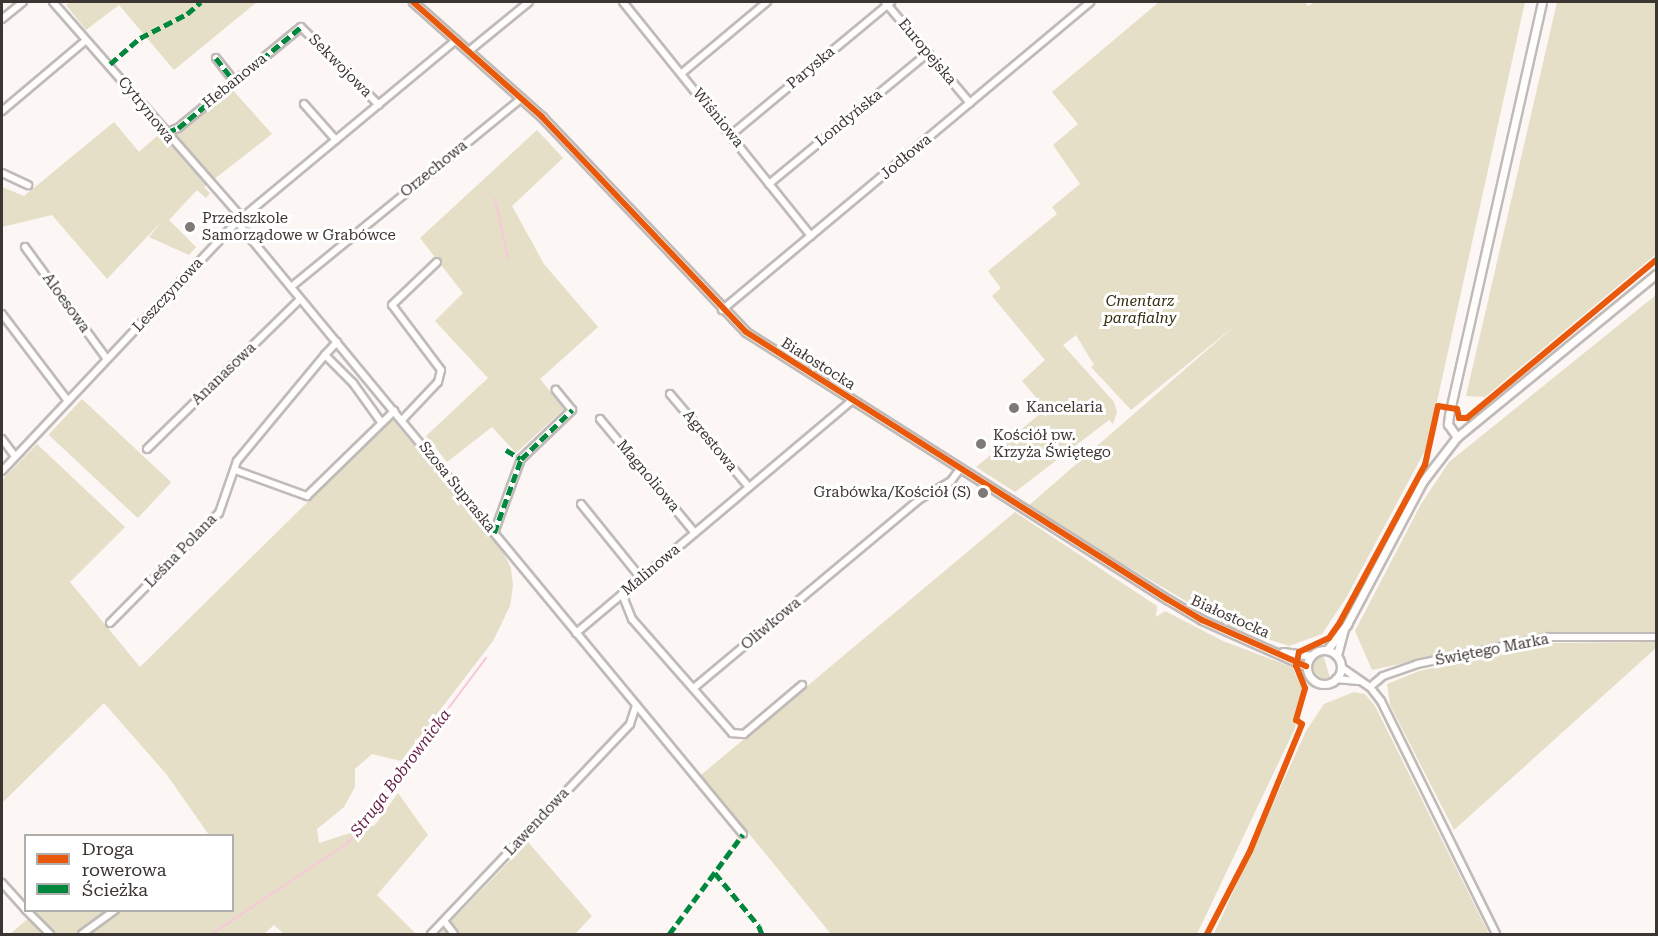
<!DOCTYPE html>
<meta charset="utf-8">
<style>
body{margin:0}
#map{position:relative;width:1658px;height:936px;overflow:hidden;background:#fcf6f4;font-family:"Roboto Serif",serif}
div>[style]{position:absolute}
[style*='--x']{left:calc(var(--x)*1px);top:calc(var(--y)*1px);width:calc(var(--w)*1px);rotate:calc(var(--a)*1deg)}
.green>*{inset:0;background:#e5dfc7;transform-origin:0 0}
.stream>*{height:2px;margin:-1px;padding:0 1px;transform-origin:1px;border-radius:1px;background:#f8c8d9}
.roads{filter:drop-shadow(2px 0 #c0bbb8) drop-shadow(-2px 0 #c0bbb8) drop-shadow(0 2px #c0bbb8) drop-shadow(0 -2px #c0bbb8)}
.minor>*{height:6px;margin:-3px;padding:0 3px;transform-origin:3px;border-radius:3px;background:#fffefd}
.tertiary>*{height:7px;margin:-3.5px;padding:0 3.5px;transform-origin:3.5px;border-radius:3.5px;background:#fffefd}
.tertiary>.ring{margin:-3.5px;padding:0;box-sizing:content-box;background:none;border:7px solid #fffefd;border-radius:50%}
.quiet>*{height:4.5px;margin-top:-2.25px;transform-origin:0;background:repeating-linear-gradient(90deg,#00873e 0 9px,transparent 0 13.5px)}
.cycleway>*{height:6px;margin:-3px;padding:0 3px;transform-origin:3px;border-radius:3px;background:#e8590c}
.dots>*{width:16px;height:16px;translate:-50% -50%;box-sizing:border-box;border:3px solid #fff;border-radius:50%}
span{translate:-50% -50%;white-space:nowrap;text-align:center;line-height:1.15;-webkit-text-stroke:6px #fff;paint-order:stroke}
.street-label{font-size:15px;color:#3c3633}
.poi-label{font-size:15px;color:#3c3633}
.left{translate:0 -50%;text-align:left}
.right{translate:-100% -50%;text-align:right}
.park-label{font-size:15px;color:#302c0f;font-style:italic}
.water-label{font-size:16px;color:#671d41;font-style:italic}
.frame{position:absolute;inset:0;border:3px solid #3c3633;pointer-events:none}
.legend{position:absolute;left:24px;top:834px;width:210px;height:78px;box-sizing:border-box;background:#fff;border:2px solid #b1afad;margin:0;padding:8px 10px;list-style:none;font-size:18px;color:#3c3633}
.legend li{display:flex;align-items:center;gap:12px;height:30px}
.legend b{width:30px;border:2px solid #b1afad}
</style>
<div id="map">
<div class="green">
<div style="clip-path:polygon(70px 2px,257px 2px,174px 70px,119px 5px,86px 30px,66px 5px)"></div>
<div style="clip-path:polygon(1159px 2px,1305px 2px,1308px 6px,1314px 2px,1525px 2px,1427px 447px,1346px 598px,1322px 634px,1289px 646px,1228px 626px,1027px 507px,1237px 324px,1131px 410px,1091px 367px,1094px 365px,1076px 335px,1063px 345px,1114px 402px,1117px 412px,1113px 424px,1109px 420px,1015px 492px,976px 467px,1046px 409px,1022px 381px,1045px 360px,992px 296px,1001px 288px,988px 271px,1057px 214px,1052px 207px,1080px 184px,1053px 145px,1078px 124px,1052px 92px)"></div>
<div style="clip-path:polygon(1557px 2px,1656px 2px,1656px 254px,1485px 397px,1466px 396px)"></div>
<div style="clip-path:polygon(231px 88px,272px 134px,204px 187px,210px 193px,206px 198px,197px 190px,169px 220px,196px 247px,189px 255px,149px 237px,162px 221px,107px 279px,52px 215px,2px 227px,2px 187px,24px 196px,114px 122px,139px 152px,157px 136px,166px 141px)"></div>
<div style="clip-path:polygon(537px 130px,563px 158px,512px 206px,544px 264px,598px 327px,540px 379px,564px 409px,516px 453px,492px 427px,447px 462px,426px 436px,488px 378px,435px 321px,463px 293px,420px 238px)"></div>
<div style="clip-path:polygon(1656px 295px,1656px 632px,1545px 633px,1372px 670px,1355px 631px,1421px 504px,1449px 462px)"></div>
<div style="left:82px;top:399px;width:122px;height:49px;rotate:43deg"></div>
<div style="clip-path:polygon(392px 419px,502px 550px,511px 568px,513px 586px,510px 606px,493px 641px,401px 761px,372px 754px,355px 769px,355px 787px,344px 807px,317px 829px,319px 843px,375px 825px,398px 793px,428px 835px,377px 895px,416px 934px,284px 934px,274px 925px,264px 934px,10px 934px,37px 911px,232px 910px,232px 836px,209px 835px,167px 775px,104px 703px,2px 803px,2px 480px,37px 444px,125px 527px,70px 582px,140px 667px)"></div>
<div style="clip-path:polygon(1015px 512px,1157px 606px,1156px 617px,1165px 611px,1223px 641px,1292px 667px,1303px 689px,1295px 728px,1197px 934px,831px 934px,701px 775px)"></div>
<div style="clip-path:polygon(1656px 642px,1656px 648px,1454px 830px,1390px 705px,1387px 684px,1419px 671px,1546px 643px)"></div>
<div style="clip-path:polygon(1323px 655px,1330px 678px,1322px 679px,1311px 668px,1313px 660px)"></div>
<div style="clip-path:polygon(1354px 692px,1365px 694px,1375px 706px,1489px 934px,1214px 934px,1306px 731px,1324px 704px)"></div>
<div style="clip-path:polygon(528px 842px,592px 916px,575px 934px,439px 934px)"></div>
</div>
<div class="stream">
<div style="--x:495;--y:199;--w:60;--a:77.6"></div>
<div style="--x:212;--y:934;--w:164;--a:-33.8"></div>
<div style="--x:348;--y:843;--w:231;--a:-53.3"></div>
</div>
<div class="roads">
<div class="minor">
<div style="--x:53;--y:2;--w:287;--a:48.8"></div>
<div style="--x:623;--y:2;--w:300;--a:51.2"></div>
<div style="--x:885;--y:2;--w:132;--a:49.9"></div>
<div style="--x:2;--y:19;--w:27;--a:-39"></div>
<div style="--x:469;--y:51;--w:77;--a:-39.2"></div>
<div style="--x:216;--y:58;--w:31;--a:52"></div>
<div style="--x:682;--y:73;--w:111;--a:-39.9"></div>
<div style="--x:304;--y:104;--w:48;--a:48.4"></div>
<div style="--x:2;--y:111;--w:107;--a:-40.1"></div>
<div style="--x:167;--y:132;--w:12;--a:-20"></div>
<div style="--x:178;--y:128;--w:159;--a:-39.4"></div>
<div style="--x:301;--y:27;--w:110;--a:45"></div>
<div style="--x:732;--y:134;--w:207;--a:-39.7"></div>
<div style="--x:2;--y:173;--w:29;--a:25"></div>
<div style="--x:769;--y:184;--w:206;--a:-39.5"></div>
<div style="--x:237;--y:222;--w:794;--a:50.42"></div>
<div style="--x:25;--y:247;--w:139;--a:53.8"></div>
<div style="--x:291;--y:287;--w:298;--a:-39.3"></div>
<div style="--x:722;--y:310;--w:480;--a:-39.9"></div>
<div style="--x:2;--y:314;--w:109;--a:52.8"></div>
<div style="--x:337;--y:342;--w:18;--a:133"></div>
<div style="--x:325;--y:355;--w:40;--a:45"></div>
<div style="--x:353;--y:383;--w:48;--a:54.3"></div>
<div style="--x:670;--y:394;--w:122;--a:49.7"></div>
<div style="--x:600;--y:419;--w:148;--a:50.2"></div>
<div style="--x:402;--y:420;--w:52;--a:-46.5"></div>
<div style="--x:438;--y:382;--w:12;--a:-76"></div>
<div style="--x:441;--y:370;--w:81;--a:-127"></div>
<div style="--x:392;--y:305;--w:62;--a:-43.7"></div>
<div style="--x:2;--y:439;--w:21;--a:53"></div>
<div style="--x:147;--y:449;--w:214;--a:-44.4"></div>
<div style="--x:235;--y:470;--w:77;--a:19.9"></div>
<div style="--x:307;--y:496;--w:122;--a:-44.3"></div>
<div style="--x:2;--y:471;--w:342;--a:-46.7"></div>
<div style="--x:237;--y:222;--w:285;--a:-39.7"></div>
<div style="--x:581;--y:504;--w:95;--a:51"></div>
<div style="--x:494;--y:533;--w:79;--a:-70"></div>
<div style="--x:521;--y:459;--w:71;--a:-43.9"></div>
<div style="--x:572;--y:410;--w:26;--a:-129"></div>
<div style="--x:622;--y:594;--w:27;--a:68"></div>
<div style="--x:632;--y:619;--w:152;--a:48.7"></div>
<div style="--x:732;--y:733;--w:12;--a:5"></div>
<div style="--x:744;--y:734;--w:76;--a:-40.2"></div>
<div style="--x:110;--y:623;--w:155;--a:-45.3"></div>
<div style="--x:219;--y:513;--w:55;--a:-70.9"></div>
<div style="--x:237;--y:461;--w:138;--a:-50.3"></div>
<div style="--x:576;--y:633;--w:362;--a:-40.1"></div>
<div style="--x:1341;--y:667;--w:35;--a:35"></div>
<div style="--x:1370;--y:687;--w:18;--a:52"></div>
<div style="--x:1381;--y:701;--w:260;--a:63.7"></div>
<div style="--x:1336;--y:679;--w:25;--a:5"></div>
<div style="--x:695;--y:687;--w:293;--a:-39.9"></div>
<div style="--x:920;--y:499;--w:36;--a:-30"></div>
<div style="--x:951;--y:481;--w:15;--a:-53"></div>
<div style="--x:1370;--y:687;--w:17;--a:-40"></div>
<div style="--x:1383;--y:676;--w:36;--a:-19"></div>
<div style="--x:1417;--y:664;--w:135;--a:-11.6"></div>
<div style="--x:1549;--y:637;--w:107;--a:0"></div>
<div style="--x:2;--y:883;--w:36;--a:48"></div>
<div style="--x:26;--y:910;--w:34;--a:45"></div>
<div style="--x:444;--y:921;--w:16;--a:52"></div>
<div style="--x:82;--y:934;--w:41;--a:-36"></div>
<div style="--x:431;--y:934;--w:289;--a:-46.5"></div>
<div style="--x:630;--y:724;--w:20;--a:-72"></div>
</div>
<div class="tertiary">
<div style="--x:413;--y:2;--w:173;--a:41.7"></div>
<div style="--x:542;--y:117;--w:296;--a:46.5"></div>
<div style="--x:746;--y:332;--w:499;--a:32.4"></div>
<div style="--x:1167;--y:599;--w:41;--a:31"></div>
<div style="--x:1202;--y:620;--w:114;--a:23.9"></div>
<div style="--x:1457;--y:437;--w:16;--a:-125"></div>
<div style="--x:1448;--y:424;--w:9;--a:-84"></div>
<div style="--x:1449;--y:415;--w:423;--a:-77.3"></div>
<div class="ring" style="left:1307px;top:650px;width:27px;height:27px"></div>
<div style="--x:1327;--y:650;--w:33;--a:-52"></div>
<div style="--x:1347;--y:624;--w:162;--a:-62"></div>
<div style="--x:1423;--y:481;--w:56;--a:-52.3"></div>
<div style="--x:1457;--y:437;--w:257;--a:-39.3"></div>
<div style="--x:1283;--y:652;--w:27;--a:8"></div>
<div style="--x:1337;--y:655;--w:27;--a:-75"></div>
</div>
</div>
<div class="quiet">
<div style="--x:216;--y:58;--w:31;--a:52"></div>
<div style="--x:110;--y:64;--w:40;--a:-41"></div>
<div style="--x:140;--y:38;--w:53;--a:-27.1"></div>
<div style="--x:187;--y:14;--w:18;--a:-41"></div>
<div style="--x:167;--y:132;--w:12;--a:-20"></div>
<div style="--x:178;--y:128;--w:159;--a:-39.4"></div>
<div style="--x:506;--y:450;--w:17;--a:31"></div>
<div style="--x:494;--y:533;--w:79;--a:-70"></div>
<div style="--x:521;--y:459;--w:71;--a:-43.9"></div>
<div style="--x:715;--y:873;--w:69;--a:50.3"></div>
<div style="--x:759;--y:926;--w:9;--a:69"></div>
<div style="--x:669;--y:934;--w:124;--a:-53.5"></div>
</div>
<div class="cycleway">
<div style="--x:413;--y:2;--w:173;--a:41.7"></div>
<div style="--x:542;--y:117;--w:296;--a:46.5"></div>
<div style="--x:746;--y:332;--w:499;--a:32.4"></div>
<div style="--x:1167;--y:599;--w:41;--a:31"></div>
<div style="--x:1202;--y:620;--w:114;--a:23.9"></div>
<div style="--x:1207;--y:934;--w:93;--a:-62.6"></div>
<div style="--x:1250;--y:851;--w:137;--a:-67.7"></div>
<div style="--x:1302;--y:724;--w:7;--a:-146"></div>
<div style="--x:1296;--y:720;--w:33;--a:-74"></div>
<div style="--x:1305;--y:688;--w:24;--a:-112"></div>
<div style="--x:1296;--y:666;--w:14;--a:-78"></div>
<div style="--x:1299;--y:652;--w:33;--a:-25"></div>
<div style="--x:1329;--y:638;--w:19;--a:-55"></div>
<div style="--x:1340;--y:622;--w:179;--a:-61.6"></div>
<div style="--x:1425;--y:465;--w:60;--a:-77.6"></div>
<div style="--x:1438;--y:406;--w:19;--a:9"></div>
<div style="--x:1457;--y:409;--w:9;--a:77"></div>
<div style="--x:1459;--y:418;--w:8;--a:0"></div>
<div style="--x:1467;--y:418;--w:246;--a:-39.9"></div>
</div>
<div class="dots">
<div style="left:190px;top:227px;background:#7f7977"></div>
<div style="left:1014px;top:408px;background:#7f7977"></div>
<div style="left:981px;top:444px;background:#7f7977"></div>
<div style="left:983px;top:493px;background:#7f7977"></div>
</div>
<div class="street-label">
<span style="left:927px;top:52px;rotate:50deg">Europejska</span>
<span style="left:340px;top:66px;rotate:45deg">Sekwojowa</span>
<span style="left:811px;top:68px;rotate:-40deg">Paryska</span>
<span style="left:235px;top:81px;rotate:-39deg">Hebanowa</span>
<span style="left:146px;top:110px;rotate:51deg">Cytrynowa</span>
<span style="left:718px;top:118px;rotate:51deg">Wiśniowa</span>
<span style="left:849px;top:118px;rotate:-39deg">Londyńska</span>
<span style="left:906px;top:157px;rotate:-40deg">Jodłowa</span>
<span style="left:434px;top:169px;rotate:-39deg">Orzechowa</span>
<span style="left:168px;top:295px;rotate:-47deg">Leszczynowa</span>
<span style="left:66px;top:303px;rotate:54deg">Aloesowa</span>
<span style="left:818px;top:364px;rotate:32deg">Białostocka</span>
<span style="left:224px;top:374px;rotate:-44deg">Ananasowa</span>
<span style="left:710px;top:441px;rotate:50deg">Agrestowa</span>
<span style="left:648px;top:476px;rotate:50deg">Magnoliowa</span>
<span style="left:457px;top:487px;rotate:51deg">Szosa Supraska</span>
<span style="left:181px;top:551px;rotate:-46deg">Leśna Polana</span>
<span style="left:651px;top:570px;rotate:-40deg">Malinowa</span>
<span style="left:1230px;top:617px;rotate:24deg">Białostocka</span>
<span style="left:771px;top:624px;rotate:-40deg">Oliwkowa</span>
<span style="left:1492px;top:650px;rotate:-11deg">Świętego Marka</span>
<span style="left:537px;top:822px;rotate:-47deg">Lawendowa</span>
</div>
<div class="poi-label">
<span class="left" style="left:202px;top:227px">Przedszkole<br>Samorządowe w Grabówce</span>
<span class="left" style="left:1026px;top:408px">Kancelaria</span>
<span class="left" style="left:993px;top:444px">Kościół pw.<br>Krzyża Świętego</span>
<span class="right" style="left:971px;top:493px">Grabówka/Kościół (S)</span>
</div>
<div class="park-label">
<span style="left:1140px;top:310px">Cmentarz<br>parafialny</span>
</div>
<div class="water-label">
<span style="left:401px;top:773px;rotate:-53deg">Struga Bobrownicka</span>
</div>
<div class="frame"></div>
<ul class="legend">
<li><b style="height:8px;background:#e8590c"></b>Droga rowerowa</li>
<li><b style="height:8px;background:#00873e"></b>Ścieżka</li>
</ul>
</div>
